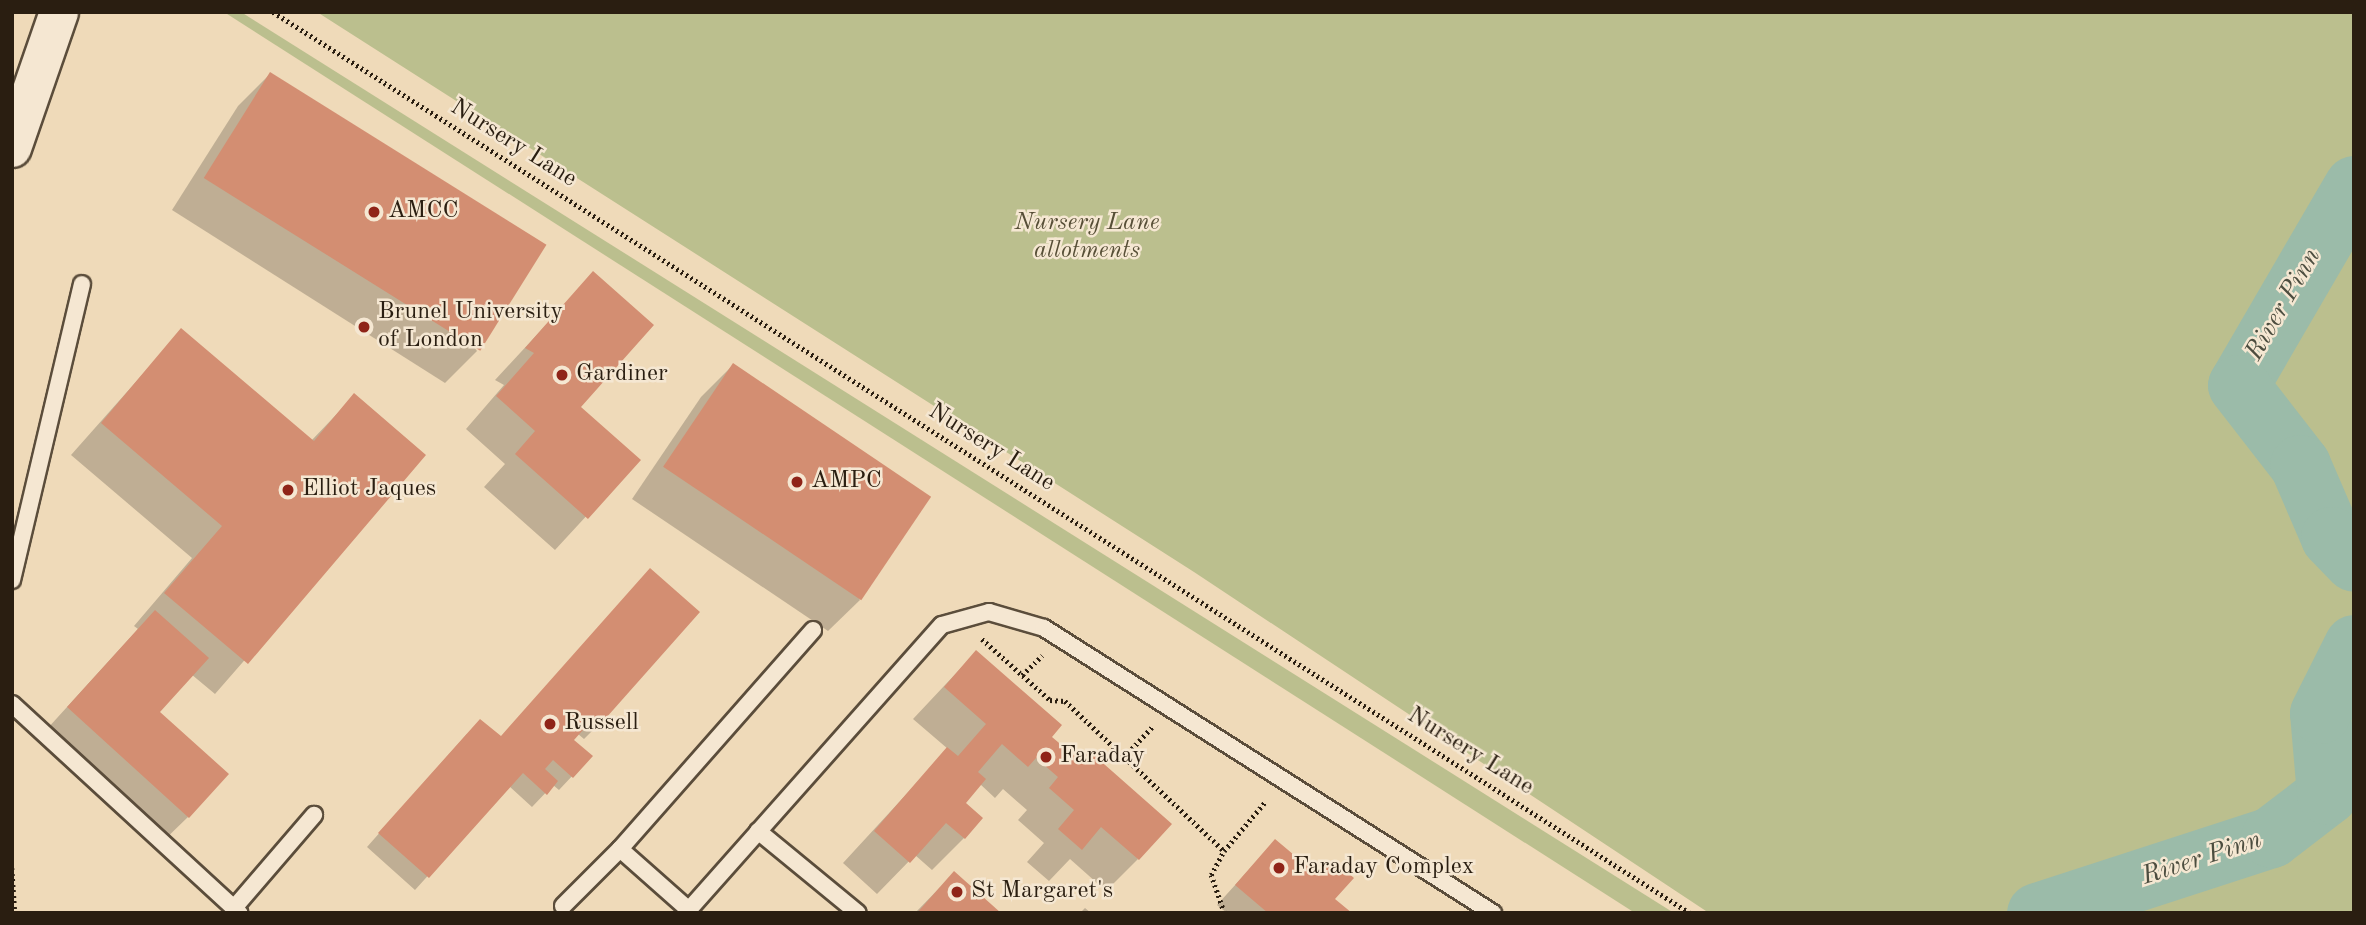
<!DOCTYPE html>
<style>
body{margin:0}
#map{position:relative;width:2366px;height:925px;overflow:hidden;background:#efdab9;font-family:"Old Standard TT",serif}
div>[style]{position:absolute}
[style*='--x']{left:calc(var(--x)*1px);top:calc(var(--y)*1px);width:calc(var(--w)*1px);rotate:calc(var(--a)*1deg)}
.green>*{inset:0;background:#bbbf8e}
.shadow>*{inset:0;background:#0003}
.river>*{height:61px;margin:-30.5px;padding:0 30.5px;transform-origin:30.5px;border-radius:30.5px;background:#9bbba9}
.building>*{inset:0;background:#d38e72;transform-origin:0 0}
.path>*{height:4.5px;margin-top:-2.25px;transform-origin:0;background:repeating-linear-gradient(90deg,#2a1e11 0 2px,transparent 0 5.5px)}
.roads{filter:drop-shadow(2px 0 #5b4d3b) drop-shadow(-2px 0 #5b4d3b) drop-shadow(0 2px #5b4d3b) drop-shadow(0 -2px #5b4d3b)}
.service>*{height:16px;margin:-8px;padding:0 8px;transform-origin:8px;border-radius:8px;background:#f5e7d2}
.tertiary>*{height:38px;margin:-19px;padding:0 19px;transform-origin:19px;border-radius:19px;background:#f5e7d2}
.dots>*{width:19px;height:19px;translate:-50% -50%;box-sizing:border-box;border:4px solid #f5e7d2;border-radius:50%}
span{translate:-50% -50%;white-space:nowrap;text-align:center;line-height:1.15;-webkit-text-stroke:5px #f5e7d2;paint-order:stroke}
.street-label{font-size:24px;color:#2a1e11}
.poi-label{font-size:24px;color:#2a1e11}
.left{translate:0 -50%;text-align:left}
.park-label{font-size:24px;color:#564e36;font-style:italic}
.water-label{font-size:26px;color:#4c4d3f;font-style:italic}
.frame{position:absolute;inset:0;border:14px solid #2a1e11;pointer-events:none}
</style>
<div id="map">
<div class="green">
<div style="clip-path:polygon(224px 12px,241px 12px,1674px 913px,1635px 913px)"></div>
<div style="clip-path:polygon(317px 12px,2354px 12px,2354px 913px,1709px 913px,1194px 572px)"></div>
</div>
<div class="shadow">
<div style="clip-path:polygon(270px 74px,477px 351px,445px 383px,172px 210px,238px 106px)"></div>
<div style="clip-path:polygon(593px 274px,579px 407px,638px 460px,555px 550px,484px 487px,505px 464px,466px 429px,504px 385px,495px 380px)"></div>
<div style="clip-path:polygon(181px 331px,311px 441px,354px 396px,423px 455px,215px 694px,191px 674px,157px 712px,188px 817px,156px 848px,37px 740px,138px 629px,134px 626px,192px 558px,71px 455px)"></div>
<div style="clip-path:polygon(733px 365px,860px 600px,828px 631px,632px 499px,701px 397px)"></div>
<div style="clip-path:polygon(698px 613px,597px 726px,584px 739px,578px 734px,572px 740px,590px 757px,559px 790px,553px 785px,532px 807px,509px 786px,415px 890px,367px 847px,467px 734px,500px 738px)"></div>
<div style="clip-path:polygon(976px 652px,1050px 737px,1138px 859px,1106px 891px,1070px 859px,1049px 881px,1027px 862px,1044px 843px,1018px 820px,1027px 810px,1003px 789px,995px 798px,980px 784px,963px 803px,964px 838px,932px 870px,915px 855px,877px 894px,843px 863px,948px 749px,913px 719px)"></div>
<div style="clip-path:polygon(1275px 841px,1333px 899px,1349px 913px,1227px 913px,1217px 905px)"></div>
<div style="clip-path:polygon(954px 873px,998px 913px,915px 913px)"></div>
<div style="clip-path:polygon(1085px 908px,1091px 913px,1080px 913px)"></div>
</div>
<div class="river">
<div style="--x:2354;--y:186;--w:230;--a:120.2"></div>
<div style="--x:2238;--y:385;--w:101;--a:52.2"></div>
<div style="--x:2300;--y:465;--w:78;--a:66.7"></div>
<div style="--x:2331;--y:537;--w:33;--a:46"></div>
<div style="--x:2037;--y:913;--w:246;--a:-18"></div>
<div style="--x:2271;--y:837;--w:71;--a:-37.5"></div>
<div style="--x:2327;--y:794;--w:81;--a:-94.9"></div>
<div style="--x:2320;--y:713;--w:76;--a:-63.4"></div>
</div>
<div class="building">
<div style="left:270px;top:72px;width:326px;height:125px;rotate:32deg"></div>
<div style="clip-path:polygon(593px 271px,654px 325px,581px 407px,641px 460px,588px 519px,515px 454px,535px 431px,496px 396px,534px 353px,525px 348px)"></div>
<div style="clip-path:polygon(181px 328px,314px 441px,354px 393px,426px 455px,248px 664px,164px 593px,222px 526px,101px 423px)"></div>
<div style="left:733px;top:363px;width:239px;height:125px;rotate:34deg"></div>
<div style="clip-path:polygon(650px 568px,700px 612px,598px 727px,591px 721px,574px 740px,593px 756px,573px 778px,553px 760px,545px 769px,558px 781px,547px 795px,523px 773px,429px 878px,378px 833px,480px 719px,501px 736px)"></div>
<div style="clip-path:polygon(155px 610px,209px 658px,160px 712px,229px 774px,189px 818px,67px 707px)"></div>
<div style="clip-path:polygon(976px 650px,1062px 725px,1052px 737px,1078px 759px,1087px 749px,1172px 824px,1139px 860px,1101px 827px,1082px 850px,1058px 829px,1074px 810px,1049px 788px,1058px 777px,1036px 758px,1028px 767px,1002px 744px,978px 772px,986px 779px,966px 803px,983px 818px,965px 839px,946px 823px,910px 863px,874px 831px,947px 747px,958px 756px,986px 724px,944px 687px)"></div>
<div style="clip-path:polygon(1275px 839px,1319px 876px,1333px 860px,1354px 878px,1335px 899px,1352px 913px,1268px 913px,1235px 885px)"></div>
<div style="clip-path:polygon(954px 871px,1001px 913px,917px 913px)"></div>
</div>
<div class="path">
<div style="--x:273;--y:12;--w:1679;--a:32.45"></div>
<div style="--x:982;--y:639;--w:91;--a:41.9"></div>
<div style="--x:1050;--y:700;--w:15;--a:4"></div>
<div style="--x:1065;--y:701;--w:219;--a:43.3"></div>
<div style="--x:1022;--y:675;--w:28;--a:-44"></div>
<div style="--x:1124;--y:757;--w:41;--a:-47"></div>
<div style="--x:12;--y:868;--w:45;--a:86.2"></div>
<div style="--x:1224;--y:913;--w:40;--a:-108.9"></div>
<div style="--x:1211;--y:875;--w:27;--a:-62"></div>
<div style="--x:1224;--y:851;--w:64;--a:-50.1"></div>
</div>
<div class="roads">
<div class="service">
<div style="--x:12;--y:580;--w:304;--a:-76.7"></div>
<div style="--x:12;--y:704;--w:309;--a:42.6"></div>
<div style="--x:758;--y:831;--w:129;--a:39.4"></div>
<div style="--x:620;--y:849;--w:92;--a:41.5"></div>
<div style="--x:563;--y:906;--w:81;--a:-45"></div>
<div style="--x:620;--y:849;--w:292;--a:-48.6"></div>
<div style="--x:234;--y:908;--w:123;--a:-49.3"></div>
<div style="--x:686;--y:913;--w:385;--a:-48.4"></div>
<div style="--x:942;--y:625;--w:49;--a:-15.5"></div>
<div style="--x:989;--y:612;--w:57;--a:16.2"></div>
<div style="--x:1044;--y:628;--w:532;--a:32.41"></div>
</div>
<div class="tertiary">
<div style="--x:12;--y:148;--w:144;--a:-70.9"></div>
</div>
</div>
<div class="dots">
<div style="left:374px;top:212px;background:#8f2418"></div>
<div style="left:364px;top:327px;background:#8f2418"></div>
<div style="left:562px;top:375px;background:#8f2418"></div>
<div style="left:797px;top:482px;background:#8f2418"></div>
<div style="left:288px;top:490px;background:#8f2418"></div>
<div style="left:550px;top:724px;background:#8f2418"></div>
<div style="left:1046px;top:757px;background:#8f2418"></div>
<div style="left:1279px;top:868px;background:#8f2418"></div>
<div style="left:957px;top:892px;background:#8f2418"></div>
</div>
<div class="street-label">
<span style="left:513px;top:144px;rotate:32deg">Nursery Lane</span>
<span style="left:991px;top:448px;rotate:32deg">Nursery Lane</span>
<span style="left:1470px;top:752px;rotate:32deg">Nursery Lane</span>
</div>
<div class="poi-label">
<span class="left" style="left:388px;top:212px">AMCC</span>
<span class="left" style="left:378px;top:327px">Brunel University<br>of London</span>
<span class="left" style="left:576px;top:375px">Gardiner</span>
<span class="left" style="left:811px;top:482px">AMPC</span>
<span class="left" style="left:302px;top:490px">Elliot Jaques</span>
<span class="left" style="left:564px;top:724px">Russell</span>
<span class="left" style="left:1060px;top:757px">Faraday</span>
<span class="left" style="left:1293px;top:868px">Faraday Complex</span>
<span class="left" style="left:971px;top:892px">St Margaret's</span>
</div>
<div class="park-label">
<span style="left:1087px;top:238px">Nursery Lane<br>allotments</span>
</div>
<div class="water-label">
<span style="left:2284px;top:305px;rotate:-60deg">River Pinn</span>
<span style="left:2202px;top:859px;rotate:-18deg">River Pinn</span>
</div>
<div class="frame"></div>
</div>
